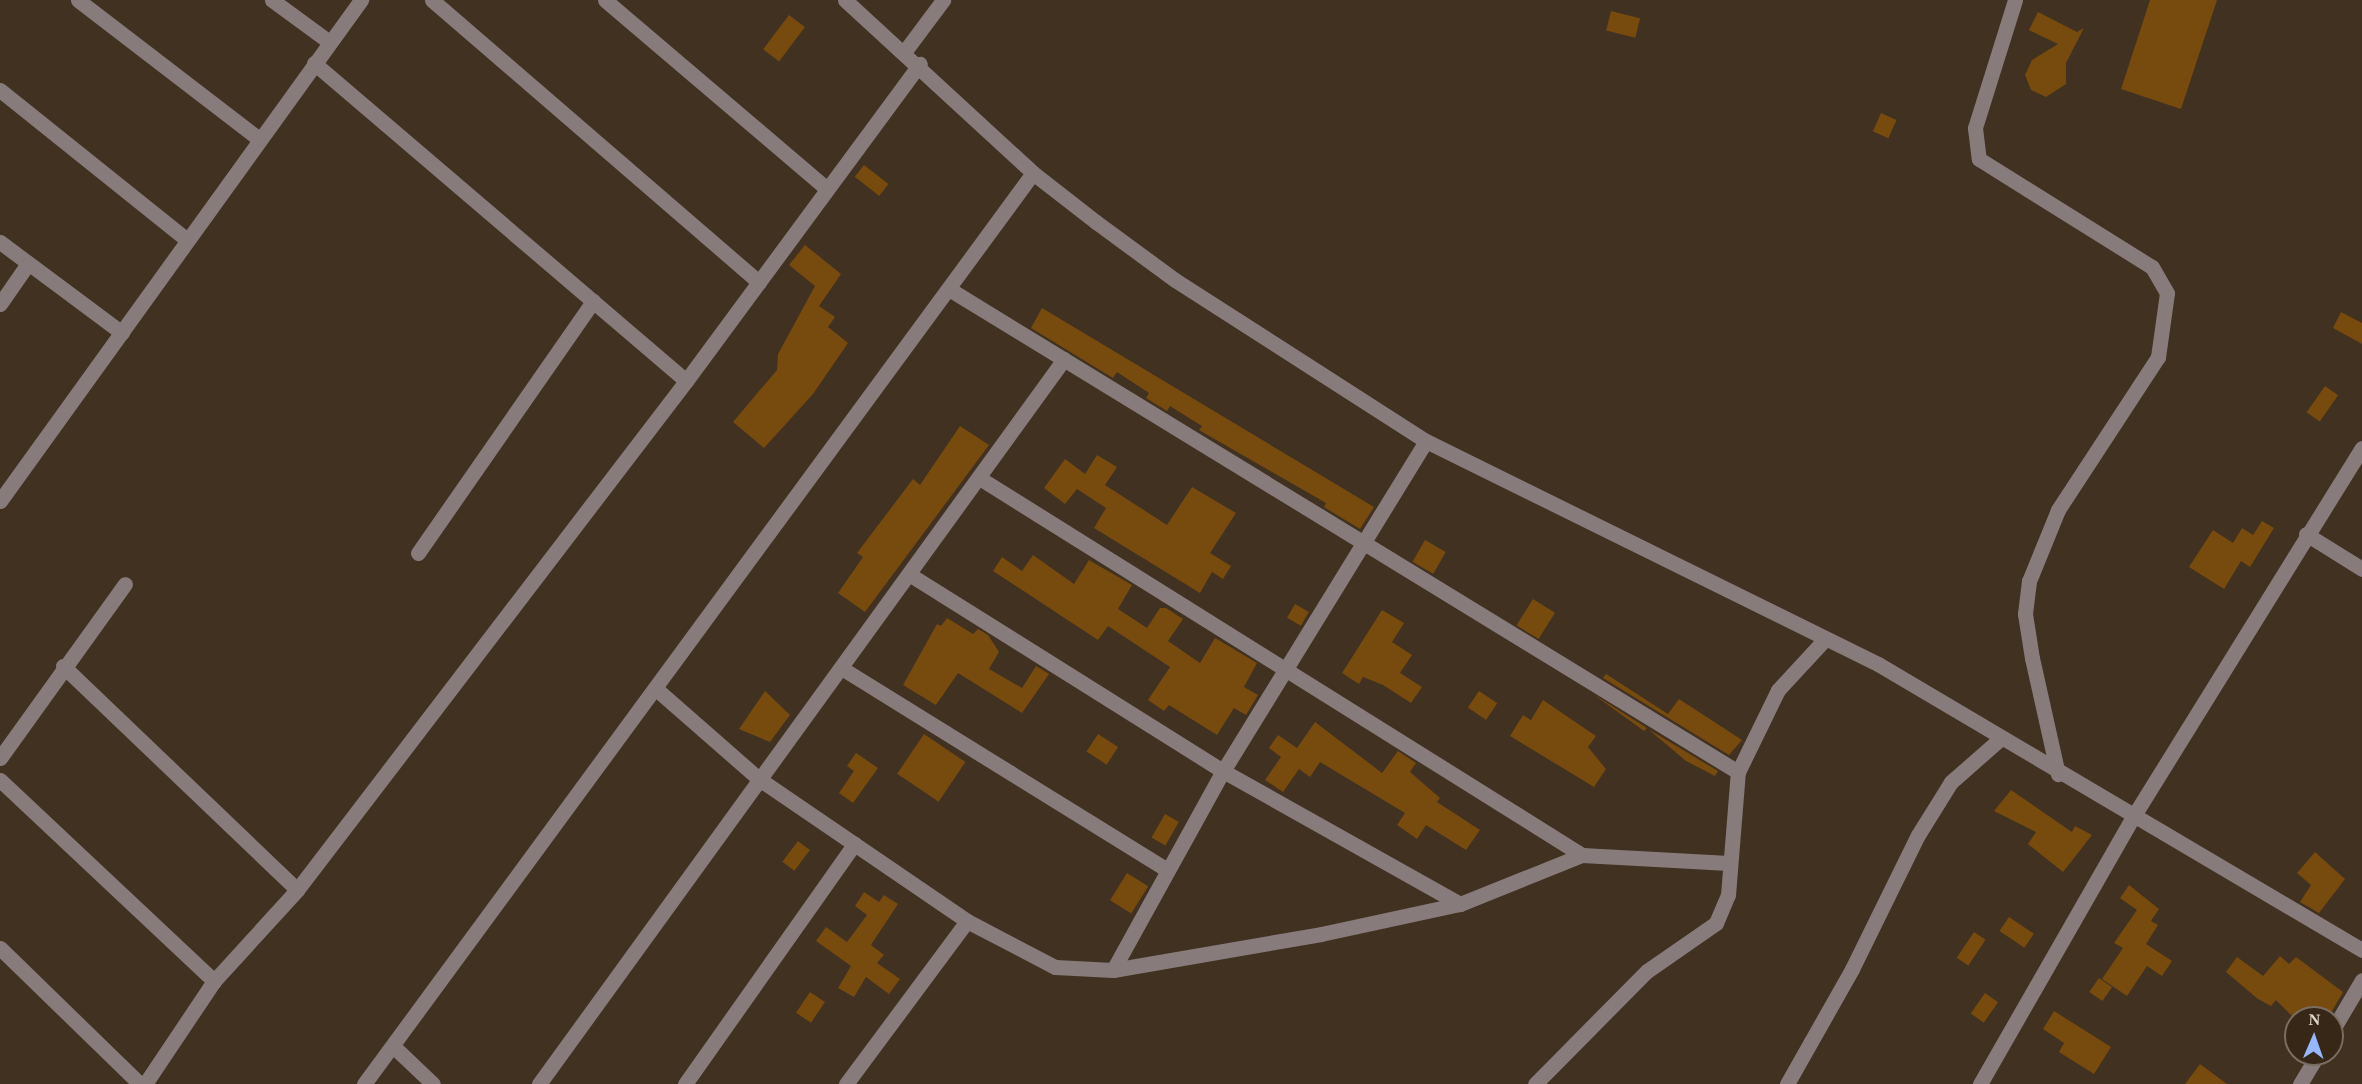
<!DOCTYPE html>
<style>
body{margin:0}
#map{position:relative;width:2362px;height:1084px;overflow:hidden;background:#413121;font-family:Georgia,serif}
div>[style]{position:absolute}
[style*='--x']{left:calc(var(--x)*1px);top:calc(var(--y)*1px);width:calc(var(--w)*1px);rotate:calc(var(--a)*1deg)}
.building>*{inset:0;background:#774a0d;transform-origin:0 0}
.minor>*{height:15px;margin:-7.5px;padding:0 7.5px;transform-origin:7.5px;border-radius:7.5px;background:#887b7c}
span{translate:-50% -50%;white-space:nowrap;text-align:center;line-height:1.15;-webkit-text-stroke:4.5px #362717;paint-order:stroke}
.north{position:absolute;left:2284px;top:1006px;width:60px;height:60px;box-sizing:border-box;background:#362717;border:2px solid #7a6d60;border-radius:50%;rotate:2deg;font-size:16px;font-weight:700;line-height:24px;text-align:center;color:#e1d7cd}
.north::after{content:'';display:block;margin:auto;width:21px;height:27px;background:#96b6fd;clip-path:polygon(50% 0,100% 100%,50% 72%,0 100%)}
</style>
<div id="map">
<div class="building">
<div style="clip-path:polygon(2150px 0,2217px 0,2181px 109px,2121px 89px)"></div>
<div style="left:1611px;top:11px;width:30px;height:20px;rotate:14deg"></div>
<div style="clip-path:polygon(2038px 12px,2077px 32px,2084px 28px,2066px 63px,2066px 84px,2046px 97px,2031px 90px,2025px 75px,2032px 60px,2058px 44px,2029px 30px)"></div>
<div style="left:789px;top:15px;width:20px;height:43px;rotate:37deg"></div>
<div style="left:1881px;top:113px;width:17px;height:20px;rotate:24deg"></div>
<div style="left:864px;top:165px;width:31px;height:15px;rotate:38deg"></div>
<div style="clip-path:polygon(805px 245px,841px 274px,819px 306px,835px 317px,828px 327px,848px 343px,813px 394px,764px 448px,733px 422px,777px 370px,778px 354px,815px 286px,789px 265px)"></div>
<div style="clip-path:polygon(1042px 308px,1374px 507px,1360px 529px,1324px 507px,1326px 503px,1199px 430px,1202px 426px,1170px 406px,1167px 411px,1146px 398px,1149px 393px,1117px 372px,1113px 378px,1031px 328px)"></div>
<div style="clip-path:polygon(2341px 312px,2362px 323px,2362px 344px,2333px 328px)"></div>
<div style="left:2325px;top:386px;width:16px;height:32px;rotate:35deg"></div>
<div style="clip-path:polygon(960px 426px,989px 445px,865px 612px,838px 593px,863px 557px,857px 553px,913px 479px,920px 485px)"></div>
<div style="clip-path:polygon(1097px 455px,1117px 467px,1105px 485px,1167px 525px,1192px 487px,1236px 513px,1210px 553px,1231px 566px,1223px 579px,1212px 572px,1200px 593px,1094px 528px,1106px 508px,1077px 489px,1065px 504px,1044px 488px,1065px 459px,1085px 474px)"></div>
<div style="clip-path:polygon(2262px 521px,2274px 528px,2250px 567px,2241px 561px,2224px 589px,2189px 567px,2213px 530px,2233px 543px,2242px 528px,2253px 535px)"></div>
<div style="left:1425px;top:540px;width:24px;height:25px;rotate:30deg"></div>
<div style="clip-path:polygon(1033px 555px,1074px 584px,1089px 560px,1132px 585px,1118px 609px,1147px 628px,1160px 608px,1166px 608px,1183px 619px,1168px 641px,1200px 663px,1215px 638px,1257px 663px,1244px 687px,1258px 695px,1246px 715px,1234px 708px,1217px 735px,1169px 705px,1164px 711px,1148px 700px,1170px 667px,1108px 626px,1098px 640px,993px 571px,1002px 557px,1022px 571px)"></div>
<div style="left:1533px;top:599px;width:26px;height:31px;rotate:32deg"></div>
<div style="left:1295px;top:604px;width:16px;height:16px;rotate:30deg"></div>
<div style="clip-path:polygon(1382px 610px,1404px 623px,1392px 642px,1412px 655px,1400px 673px,1422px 687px,1411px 703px,1383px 685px,1363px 677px,1359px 684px,1342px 673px)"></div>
<div style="clip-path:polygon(947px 618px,973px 634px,978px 629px,988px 635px,999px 652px,989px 669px,1029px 692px,1022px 688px,1036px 666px,1049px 674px,1022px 713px,958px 673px,936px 705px,903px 685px,937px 624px,941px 626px)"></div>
<div style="clip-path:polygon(1606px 674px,1668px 714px,1679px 699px,1742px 740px,1729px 755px,1603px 678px)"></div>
<div style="clip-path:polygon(765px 691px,790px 715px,770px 742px,739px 729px)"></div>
<div style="left:1479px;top:691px;width:22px;height:20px;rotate:34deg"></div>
<div style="clip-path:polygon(1593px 694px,1647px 728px,1644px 731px)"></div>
<div style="clip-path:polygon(1543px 700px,1596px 736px,1588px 747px,1606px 769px,1594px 787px,1510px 736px,1523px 715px,1531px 720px)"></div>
<div style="clip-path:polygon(1315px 722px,1382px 773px,1398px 751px,1416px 763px,1410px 772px,1440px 798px,1437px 802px,1480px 830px,1466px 850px,1426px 825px,1417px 839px,1397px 825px,1405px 813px,1320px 762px,1310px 777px,1299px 769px,1283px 792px,1265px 780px,1281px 757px,1269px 748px,1278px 735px,1297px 748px)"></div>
<div style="clip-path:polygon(1648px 729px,1718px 771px,1715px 776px,1686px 761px)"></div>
<div style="left:924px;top:734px;width:50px;height:48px;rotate:34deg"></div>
<div style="left:1098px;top:734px;width:24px;height:21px;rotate:33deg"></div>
<div style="clip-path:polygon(856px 753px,878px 768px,853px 803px,839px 793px,854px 771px,847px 766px)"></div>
<div style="clip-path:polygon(2011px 790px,2072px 832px,2075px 826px,2092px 835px,2063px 872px,2028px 844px,2036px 832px,1994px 811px)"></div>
<div style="left:1165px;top:814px;width:16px;height:27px;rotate:30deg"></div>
<div style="left:798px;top:841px;width:15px;height:26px;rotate:37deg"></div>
<div style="clip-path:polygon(2315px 852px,2345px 879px,2319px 913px,2300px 902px,2311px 885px,2297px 873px)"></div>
<div style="left:1127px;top:873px;width:25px;height:32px;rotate:32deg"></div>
<div style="clip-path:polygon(2129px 885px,2159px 909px,2151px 921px,2158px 925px,2146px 944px,2172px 961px,2162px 976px,2147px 966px,2127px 996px,2102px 979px,2123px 948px,2114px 943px,2137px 910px,2120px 898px)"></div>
<div style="clip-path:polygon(864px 892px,879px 902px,884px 895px,898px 904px,871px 945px,884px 955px,877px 963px,900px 979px,889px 994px,866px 977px,854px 997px,838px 988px,851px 966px,816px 941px,826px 927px,847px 942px,867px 915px,855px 906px)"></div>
<div style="left:2009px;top:917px;width:30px;height:17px;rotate:34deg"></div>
<div style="left:1974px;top:932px;width:14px;height:31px;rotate:34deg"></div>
<div style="clip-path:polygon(2280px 956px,2289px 964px,2296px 957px,2343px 992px,2328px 1018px,2294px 1018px,2276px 1000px,2271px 1006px,2258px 999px,2226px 972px,2237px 957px,2263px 976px)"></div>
<div style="left:2099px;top:978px;width:16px;height:17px;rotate:35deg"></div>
<div style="left:810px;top:992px;width:18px;height:25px;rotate:34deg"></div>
<div style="left:1985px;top:993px;width:16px;height:25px;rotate:35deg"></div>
<div style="clip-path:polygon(2054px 1011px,2111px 1047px,2094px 1074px,2059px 1052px,2064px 1043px,2043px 1029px)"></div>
<div style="clip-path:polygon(2200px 1064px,2227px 1084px,2185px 1084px)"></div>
</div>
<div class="minor">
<div style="--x:78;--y:0;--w:227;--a:37.5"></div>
<div style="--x:272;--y:0;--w:69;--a:36.2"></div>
<div style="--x:432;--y:0;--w:432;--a:40.8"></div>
<div style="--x:605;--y:0;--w:290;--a:40.4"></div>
<div style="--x:845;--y:0;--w:255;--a:42.6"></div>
<div style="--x:1033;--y:173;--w:80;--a:37.9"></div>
<div style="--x:1096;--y:222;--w:98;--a:36.3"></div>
<div style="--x:1175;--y:280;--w:298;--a:32.7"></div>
<div style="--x:1426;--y:441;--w:504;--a:26.26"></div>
<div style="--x:1878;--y:664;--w:562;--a:30.58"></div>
<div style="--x:2015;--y:0;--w:134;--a:107.4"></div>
<div style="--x:1975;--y:128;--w:31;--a:83"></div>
<div style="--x:1979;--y:159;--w:204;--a:32"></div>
<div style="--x:2152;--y:267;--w:30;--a:60"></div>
<div style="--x:2167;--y:293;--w:65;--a:98"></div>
<div style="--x:2158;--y:357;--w:183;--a:123.2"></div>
<div style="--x:2058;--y:510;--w:77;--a:112.2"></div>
<div style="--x:2029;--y:581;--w:33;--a:97"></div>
<div style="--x:2025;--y:614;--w:45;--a:81"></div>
<div style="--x:2032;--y:658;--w:119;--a:77.4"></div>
<div style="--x:905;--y:51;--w:64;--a:-53.3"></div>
<div style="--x:314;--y:63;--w:489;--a:40.5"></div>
<div style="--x:0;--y:90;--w:238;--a:38.7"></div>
<div style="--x:0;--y:242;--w:152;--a:36.7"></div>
<div style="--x:949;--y:289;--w:925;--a:31.47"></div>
<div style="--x:0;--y:304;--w:47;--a:-55.3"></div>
<div style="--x:981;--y:479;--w:709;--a:32.03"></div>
<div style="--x:1582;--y:855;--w:147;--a:3.1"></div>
<div style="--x:0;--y:501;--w:618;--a:-54.23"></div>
<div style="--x:2306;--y:534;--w:66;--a:32"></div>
<div style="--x:418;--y:553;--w:307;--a:-55.2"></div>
<div style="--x:912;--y:576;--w:367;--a:32.1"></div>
<div style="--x:1223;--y:771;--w:272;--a:29.3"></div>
<div style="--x:63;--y:666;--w:324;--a:43.7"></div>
<div style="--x:843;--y:669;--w:380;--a:31.8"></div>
<div style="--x:655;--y:688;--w:138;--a:41.2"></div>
<div style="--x:759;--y:779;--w:252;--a:34.3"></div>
<div style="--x:967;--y:921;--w:99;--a:27.6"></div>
<div style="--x:1055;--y:967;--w:58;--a:3"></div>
<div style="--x:1113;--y:970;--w:211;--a:-9.8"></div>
<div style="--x:1321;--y:934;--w:142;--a:-12.2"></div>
<div style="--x:1460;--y:904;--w:131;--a:-21.9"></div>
<div style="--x:0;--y:758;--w:214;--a:-54.3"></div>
<div style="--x:0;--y:780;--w:294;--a:43.2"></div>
<div style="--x:0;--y:948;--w:195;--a:44.2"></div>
<div style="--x:1113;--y:970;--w:227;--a:-61.1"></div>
<div style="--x:1223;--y:771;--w:387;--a:-58.4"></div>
<div style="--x:2332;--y:1031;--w:59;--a:-59.5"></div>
<div style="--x:393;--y:1046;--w:55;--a:43.5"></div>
<div style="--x:145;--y:1084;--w:124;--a:-56.2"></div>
<div style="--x:214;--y:981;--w:123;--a:-47.6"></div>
<div style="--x:297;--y:890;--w:641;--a:-52.61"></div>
<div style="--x:686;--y:381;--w:394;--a:-53.6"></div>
<div style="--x:364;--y:1084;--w:1130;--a:-53.71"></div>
<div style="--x:539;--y:1084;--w:895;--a:-54.09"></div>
<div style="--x:685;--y:1084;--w:294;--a:-54.8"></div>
<div style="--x:846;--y:1084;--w:203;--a:-53.4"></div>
<div style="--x:1535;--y:1084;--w:159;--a:-45.3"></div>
<div style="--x:1647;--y:971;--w:84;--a:-34.8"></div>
<div style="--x:1716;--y:923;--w:30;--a:-67"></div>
<div style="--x:1728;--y:895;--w:123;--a:-85.4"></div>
<div style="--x:1738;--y:772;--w:91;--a:-64"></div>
<div style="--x:1778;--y:690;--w:69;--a:-47.3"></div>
<div style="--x:1787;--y:1084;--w:132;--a:-60.5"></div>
<div style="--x:1852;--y:969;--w:149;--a:-63.8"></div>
<div style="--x:1918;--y:835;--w:62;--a:-58.1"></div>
<div style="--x:1951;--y:782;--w:65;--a:-41.3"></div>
<div style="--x:1980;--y:1084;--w:308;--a:-60.2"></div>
<div style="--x:2133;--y:817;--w:434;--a:-58.2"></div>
<div style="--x:2300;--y:1084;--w:35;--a:-59"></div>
</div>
<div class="north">N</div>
</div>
